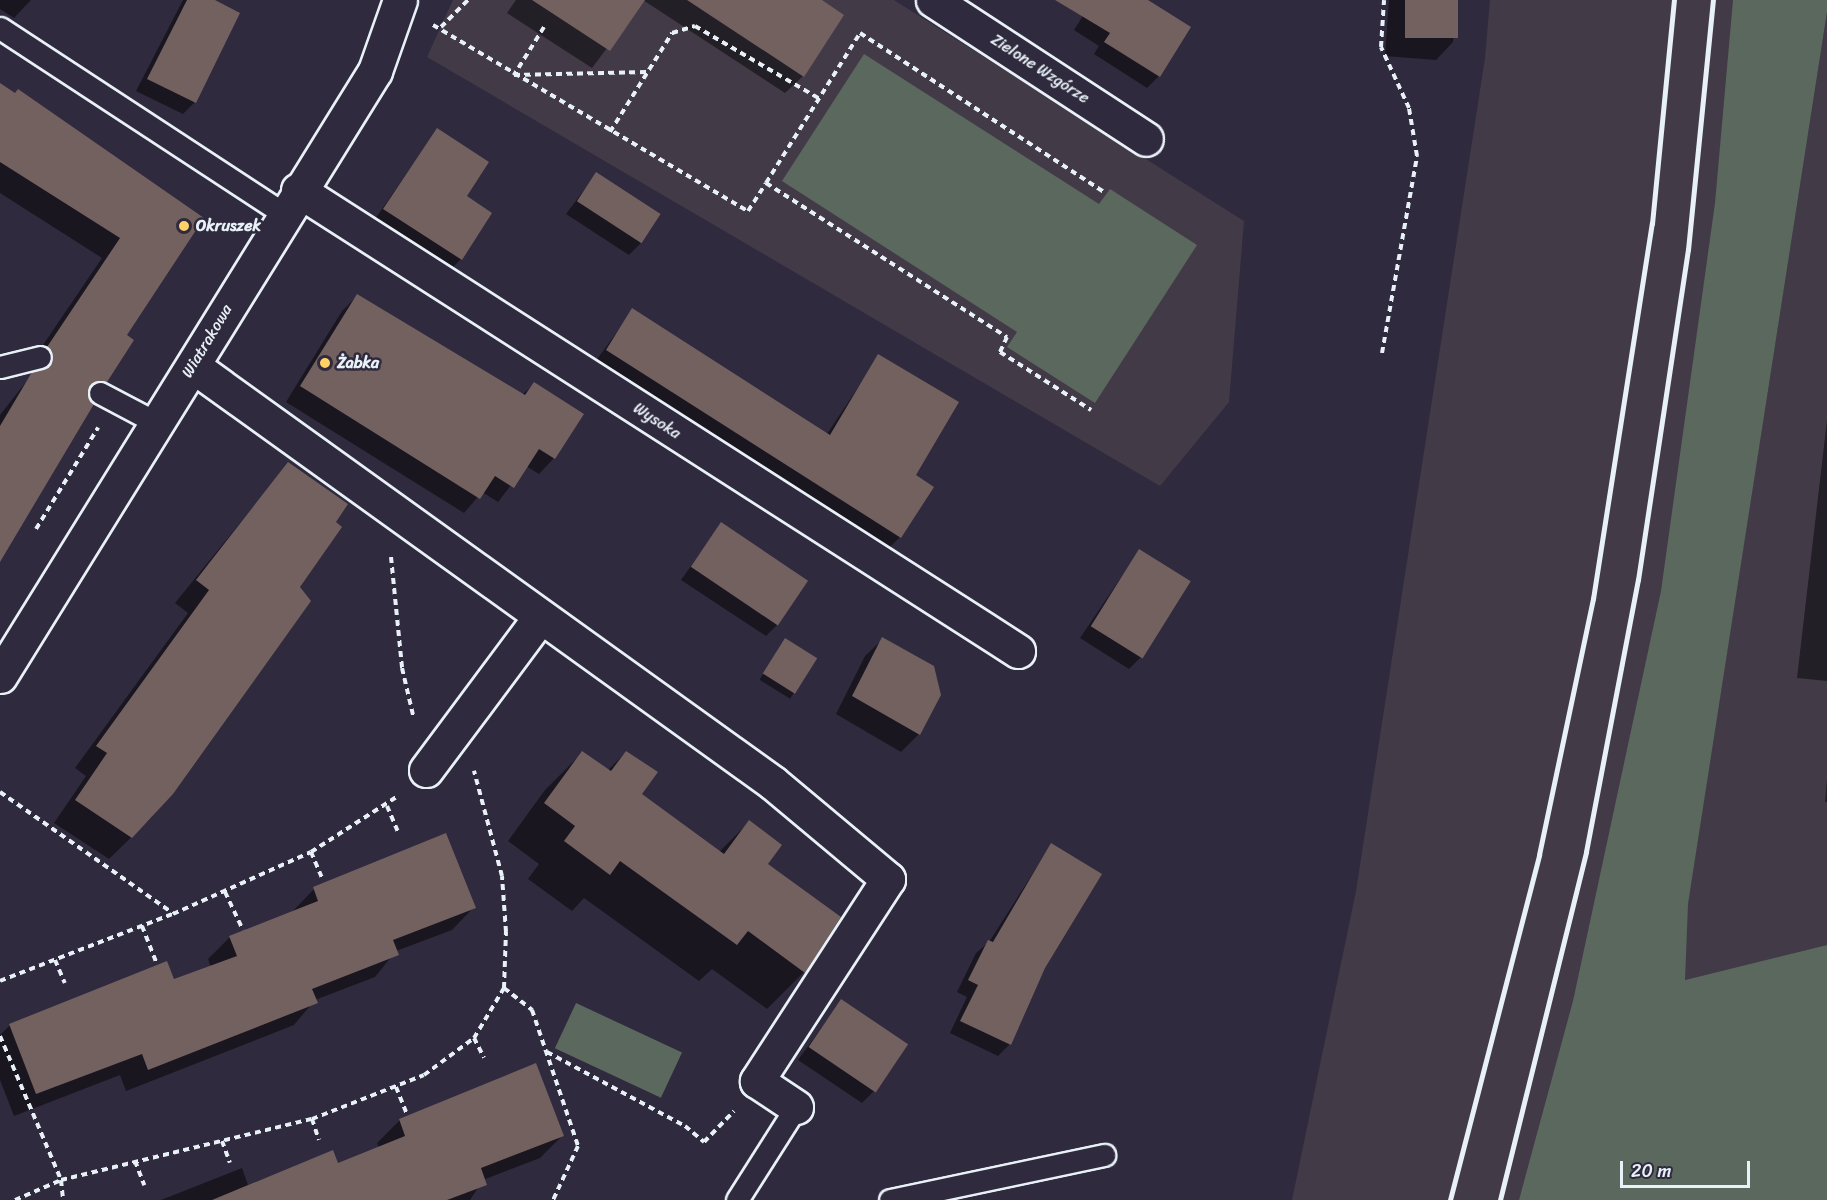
<!DOCTYPE html>
<meta charset="utf-8">
<style>
body{margin:0}
#map{position:relative;width:1827px;height:1200px;overflow:hidden;background:#2f2a3d;font-family:Sriracha,sans-serif}
div>[style]{position:absolute}
[style*='--x']{left:calc(var(--x)*1px);top:calc(var(--y)*1px);width:calc(var(--w)*1px);rotate:calc(var(--a)*1deg)}
.built>*{inset:0;background:#433a48}
.green>*{inset:0;background:#5b685e;transform-origin:0 0}
.shadow>*{inset:0;background:#0007;transform-origin:0 0}
.building>*{inset:0;background:#736160;transform-origin:0 0}
.path>*{height:4px;margin-top:-2px;transform-origin:0;background:repeating-linear-gradient(90deg,#e8f1f8 0 6px,transparent 0 10.5px)}
.roads{filter:drop-shadow(2px 0 #e8f1f8) drop-shadow(-2px 0 #e8f1f8) drop-shadow(0 2px #e8f1f8) drop-shadow(0 -2px #e8f1f8)}
.lane>*{height:21px;margin:-10.5px;padding:0 10.5px;transform-origin:10.5px;border-radius:10.5px;background:#2f2a3d}
.street>*{height:33px;margin:-16.5px;padding:0 16.5px;transform-origin:16.5px;border-radius:16.5px;background:#2f2a3d}
.rail>*{height:4.5px;margin:-2.25px;padding:0 2.25px;transform-origin:2.25px;border-radius:2.25px;background:#e8f1f8}
.dots>*{width:16px;height:16px;translate:-50% -50%;box-sizing:border-box;border:3px solid #2f2a3d;border-radius:50%}
span{translate:-50% -50%;white-space:nowrap;text-align:center;line-height:1.15;-webkit-text-stroke:5px #2f2a3d;paint-order:stroke}
.street-label{font-size:16px;color:#e8f1f8}
.poi-label{font-size:16px;color:#e8f1f8;font-weight:700}
.left{translate:0 -50%;text-align:left}
.scale{position:absolute;left:1620px;top:1161px;width:130px;height:27px;box-sizing:border-box;border:3px solid #e8f1f8;border-top:0;padding-left:8px;font-size:18px;line-height:21px;white-space:nowrap;color:#e8f1f8;-webkit-text-stroke:4px #2f2a3d;paint-order:stroke}
</style>
<div id="map">
<div class="built">
<div style="clip-path:polygon(453px 0,894px 0,1244px 221px,1229px 402px,1160px 486px,427px 57px)"></div>
<div style="clip-path:polygon(1490px 0,1738px 0,1690px 889px,1827px 12px,1827px 945px,1685px 980px,1540px 1134px,1519px 1200px,1292px 1200px,1356px 891px,1485px 58px)"></div>
</div>
<div class="green">
<div style="clip-path:polygon(1733px 0,1827px 0,1827px 12px,1688px 904px,1685px 980px,1827px 945px,1827px 1200px,1519px 1200px,1573px 1001px,1661px 591px,1715px 203px)"></div>
<div style="clip-path:polygon(864px 54px,1099px 204px,1110px 189px,1197px 245px,1095px 403px,1007px 347px,1017px 332px,782px 181px)"></div>
<div style="left:576px;top:1003px;width:117px;height:50px;rotate:25deg"></div>
</div>
<div class="shadow">
<div style="clip-path:polygon(0 0,31px 0,14px 18px,0 9px)"></div>
<div style="clip-path:polygon(183px 0,211px 0,195px 102px,183px 114px,136px 91px)"></div>
<div style="clip-path:polygon(516px 0,643px 0,592px 68px,507px 13px)"></div>
<div style="clip-path:polygon(643px 0,819px 0,803px 76px,785px 93px)"></div>
<div style="clip-path:polygon(1093px 0,1145px 0,1159px 76px,1147px 88px,1094px 54px,1099px 46px,1074px 30px)"></div>
<div style="clip-path:polygon(1389px 0,1457px 0,1453px 42px,1436px 60px,1385px 56px)"></div>
<div style="clip-path:polygon(0 85px,202px 218px,125px 335px,106px 381px,90px 397px,0 555px,0 415px,33px 373px,28px 367px,102px 258px,0 193px)"></div>
<div style="clip-path:polygon(437px 130px,465px 196px,461px 259px,449px 271px,373px 222px)"></div>
<div style="clip-path:polygon(596px 174px,641px 243px,629px 255px,566px 214px)"></div>
<div style="clip-path:polygon(357px 296px,522px 395px,534px 384px,554px 458px,539px 474px,526px 466px,498px 502px,482px 492px,464px 513px,286px 402px,342px 311px)"></div>
<div style="clip-path:polygon(633px 310px,827px 434px,879px 356px,914px 476px,900px 537px,888px 549px,595px 362px)"></div>
<div style="clip-path:polygon(1827px 420px,1827px 681px,1797px 678px)"></div>
<div style="clip-path:polygon(288px 464px,298px 587px,309px 601px,152px 817px,109px 859px,54px 823px,86px 776px,75px 768px,188px 613px,175px 603px)"></div>
<div style="clip-path:polygon(721px 524px,778px 624px,766px 636px,681px 580px)"></div>
<div style="clip-path:polygon(1139px 551px,1141px 657px,1129px 669px,1080px 638px)"></div>
<div style="left:785px;top:639px;width:36px;height:48px;rotate:32deg"></div>
<div style="clip-path:polygon(883px 639px,919px 734px,901px 752px,836px 714px,865px 656px)"></div>
<div style="clip-path:polygon(626px 752px,640px 795px,719px 852px,749px 822px,804px 972px,767px 1009px,712px 969px,699px 981px,584px 898px,572px 911px,528px 879px,539px 864px,508px 841px,545px 790px,582px 753px,607px 771px)"></div>
<div style="clip-path:polygon(1827px 779px,1827px 802px,1825px 802px)"></div>
<div style="clip-path:polygon(1051px 845px,1044px 967px,1010px 1044px,998px 1056px,950px 1033px,967px 997px,957px 992px,976px 953px,989px 942px)"></div>
<div style="clip-path:polygon(314px 889px,474px 907px,452px 930px,396px 951px,375px 977px,315px 1000px,294px 1025px,126px 1091px,120px 1075px,14px 1116px,0 1080px,0 1035px,10px 1025px,166px 963px,173px 981px,211px 967px,208px 959px,230px 937px,292px 912px)"></div>
<div style="clip-path:polygon(841px 1001px,874px 1091px,862px 1103px,798px 1060px)"></div>
<div style="clip-path:polygon(400px 1120px,562px 1136px,540px 1158px,483px 1180px,470px 1200px,161px 1200px,242px 1168px,248px 1185px,333px 1152px,337px 1165px,379px 1148px,377px 1143px)"></div>
</div>
<div class="building">
<div style="clip-path:polygon(187px 0,215px 0,240px 13px,196px 103px,147px 79px)"></div>
<div style="clip-path:polygon(532px 0,645px 0,610px 51px)"></div>
<div style="clip-path:polygon(687px 0,822px 0,844px 15px,804px 77px)"></div>
<div style="clip-path:polygon(1055px 0,1148px 0,1191px 27px,1160px 77px,1104px 42px,1110px 33px)"></div>
<div style="left:1405px;top:0;width:53px;height:38px"></div>
<div style="clip-path:polygon(0 83px,15px 93px,18px 89px,204px 218px,127px 335px,134px 340px,107px 382px,89px 387px,94px 404px,0 562px,0 426px,32px 372px,49px 366px,52px 354px,47px 347px,120px 238px,0 162px)"></div>
<div style="clip-path:polygon(437px 128px,489px 162px,467px 196px,492px 213px,462px 260px,383px 209px)"></div>
<div style="left:596px;top:172px;width:77px;height:35px;rotate:33deg"></div>
<div style="clip-path:polygon(357px 294px,525px 395px,534px 382px,584px 414px,555px 459px,539px 449px,514px 488px,495px 476px,480px 499px,300px 386px)"></div>
<div style="clip-path:polygon(632px 308px,830px 435px,878px 354px,959px 402px,916px 475px,934px 487px,901px 538px,606px 350px)"></div>
<div style="clip-path:polygon(288px 462px,348px 504px,336px 522px,342px 527px,300px 587px,311px 601px,173px 794px,132px 838px,75px 800px,107px 753px,96px 746px,209px 590px,196px 580px)"></div>
<div style="left:721px;top:522px;width:105px;height:54px;rotate:34deg"></div>
<div style="left:1139px;top:549px;width:61px;height:91px;rotate:32deg"></div>
<div style="clip-path:polygon(882px 637px,934px 666px,941px 695px,920px 735px,852px 696px)"></div>
<div style="left:785px;top:638px;width:38px;height:42px;rotate:32deg"></div>
<div style="clip-path:polygon(582px 751px,611px 771px,626px 751px,658px 772px,642px 794px,724px 854px,749px 820px,782px 845px,768px 864px,841px 917px,805px 973px,748px 931px,737px 945px,620px 861px,610px 875px,564px 841px,575px 826px,544px 803px)"></div>
<div style="clip-path:polygon(446px 833px,476px 908px,393px 940px,399px 955px,312px 989px,318px 1003px,148px 1070px,142px 1054px,36px 1094px,9px 1024px,167px 961px,174px 979px,237px 956px,229px 936px,318px 901px,313px 887px)"></div>
<div style="clip-path:polygon(1051px 843px,1102px 874px,1045px 968px,1011px 1045px,960px 1021px,978px 985px,968px 980px,988px 940px,993px 942px)"></div>
<div style="left:841px;top:999px;width:81px;height:58px;rotate:34deg"></div>
<div style="clip-path:polygon(536px 1063px,564px 1136px,481px 1168px,487px 1185px,447px 1200px,212px 1200px,333px 1150px,338px 1163px,405px 1136px,399px 1119px)"></div>
</div>
<div class="path">
<div style="--x:433;--y:25;--w:366;--a:30.6"></div>
<div style="--x:748;--y:211;--w:33;--a:-57"></div>
<div style="--x:766;--y:183;--w:286;--a:32.6"></div>
<div style="--x:1007;--y:337;--w:17;--a:115"></div>
<div style="--x:1000;--y:352;--w:108;--a:32.5"></div>
<div style="--x:441;--y:27;--w:38;--a:-45"></div>
<div style="--x:544;--y:27;--w:57;--a:122"></div>
<div style="--x:514;--y:75;--w:133;--a:-1.3"></div>
<div style="--x:610;--y:132;--w:117;--a:-57.9"></div>
<div style="--x:672;--y:33;--w:24;--a:-17"></div>
<div style="--x:695;--y:26;--w:143;--a:30.3"></div>
<div style="--x:766;--y:183;--w:177;--a:-57.9"></div>
<div style="--x:860;--y:33;--w:293;--a:33.1"></div>
<div style="--x:1382;--y:353;--w:200;--a:-79.9"></div>
<div style="--x:1417;--y:156;--w:49;--a:-99.5"></div>
<div style="--x:1409;--y:108;--w:67;--a:-114.7"></div>
<div style="--x:1381;--y:47;--w:47;--a:-86.3"></div>
<div style="--x:36;--y:529;--w:119;--a:-58.5"></div>
<div style="--x:391;--y:557;--w:112;--a:84.3"></div>
<div style="--x:402;--y:668;--w:52;--a:76.8"></div>
<div style="--x:0;--y:792;--w:211;--a:35"></div>
<div style="--x:387;--y:806;--w:30;--a:67"></div>
<div style="--x:311;--y:852;--w:28;--a:67"></div>
<div style="--x:225;--y:892;--w:42;--a:64.7"></div>
<div style="--x:142;--y:926;--w:41;--a:68.5"></div>
<div style="--x:55;--y:960;--w:25;--a:67"></div>
<div style="--x:0;--y:981;--w:186;--a:-21.2"></div>
<div style="--x:173;--y:914;--w:151;--a:-24.2"></div>
<div style="--x:311;--y:852;--w:103;--a:-32.8"></div>
<div style="--x:504;--y:988;--w:36;--a:38"></div>
<div style="--x:532;--y:1010;--w:144;--a:71.3"></div>
<div style="--x:578;--y:1146;--w:60;--a:114.8"></div>
<div style="--x:0;--y:1036;--w:156;--a:67"></div>
<div style="--x:61;--y:1180;--w:20;--a:84"></div>
<div style="--x:474;--y:1038;--w:22;--a:63"></div>
<div style="--x:547;--y:1052;--w:157;--a:28.2"></div>
<div style="--x:685;--y:1126;--w:25;--a:40"></div>
<div style="--x:704;--y:1142;--w:43;--a:-45.9"></div>
<div style="--x:396;--y:1087;--w:29;--a:68"></div>
<div style="--x:312;--y:1119;--w:22;--a:72"></div>
<div style="--x:222;--y:1141;--w:23;--a:70"></div>
<div style="--x:135;--y:1161;--w:26;--a:69"></div>
<div style="--x:15;--y:1200;--w:50;--a:-23.5"></div>
<div style="--x:61;--y:1180;--w:258;--a:-13.7"></div>
<div style="--x:312;--y:1119;--w:120;--a:-21.4"></div>
<div style="--x:424;--y:1075;--w:62;--a:-36.5"></div>
<div style="--x:474;--y:1038;--w:58;--a:-59"></div>
<div style="--x:504;--y:988;--w:56;--a:-88"></div>
<div style="--x:506;--y:932;--w:56;--a:-94.1"></div>
<div style="--x:502;--y:876;--w:109;--a:-104.9"></div>
</div>
<div class="roads">
<div class="lane">
<div style="--x:0;--y:28;--w:339;--a:33.2"></div>
<div style="--x:0;--y:367;--w:41;--a:-14"></div>
<div style="--x:100;--y:393;--w:64;--a:27.8"></div>
<div style="--x:737;--y:1200;--w:110;--a:-57.6"></div>
<div style="--x:890;--y:1200;--w:219;--a:-11.9"></div>
</div>
<div class="street">
<div style="--x:933;--y:0;--w:254;--a:33.1"></div>
<div style="--x:298;--y:190;--w:855;--a:32.63"></div>
<div style="--x:193;--y:366;--w:714;--a:35.71"></div>
<div style="--x:773;--y:783;--w:150;--a:39.9"></div>
<div style="--x:888;--y:879;--w:241;--a:123"></div>
<div style="--x:757;--y:1081;--w:47;--a:33.7"></div>
<div style="--x:0;--y:676;--w:712;--a:-58.21"></div>
<div style="--x:375;--y:71;--w:75;--a:-70.6"></div>
<div style="--x:426;--y:770;--w:191;--a:-53.3"></div>
</div>
</div>
<div class="rail">
<div style="--x:1450;--y:1200;--w:356;--a:-75.5"></div>
<div style="--x:1539;--y:855;--w:262;--a:-78.1"></div>
<div style="--x:1593;--y:599;--w:380;--a:-81.1"></div>
<div style="--x:1652;--y:224;--w:225;--a:-84.4"></div>
<div style="--x:1500;--y:1200;--w:358;--a:-76.1"></div>
<div style="--x:1586;--y:852;--w:277;--a:-79.2"></div>
<div style="--x:1638;--y:580;--w:334;--a:-81.4"></div>
<div style="--x:1688;--y:250;--w:251;--a:-84.3"></div>
</div>
<div class="dots">
<div style="left:184px;top:226px;background:#ffd166"></div>
<div style="left:325px;top:363px;background:#ffd166"></div>
</div>
<div class="street-label">
<span style="left:1040px;top:69px;rotate:33deg">Zielone Wzgórze</span>
<span style="left:207px;top:341px;rotate:-59deg">Wiatrakowa</span>
<span style="left:657px;top:421px;rotate:33deg">Wysoka</span>
</div>
<div class="poi-label">
<span class="left" style="left:196px;top:226px">Okruszek</span>
<span class="left" style="left:337px;top:363px">Żabka</span>
</div>
<div class="scale">20 m</div>
</div>
